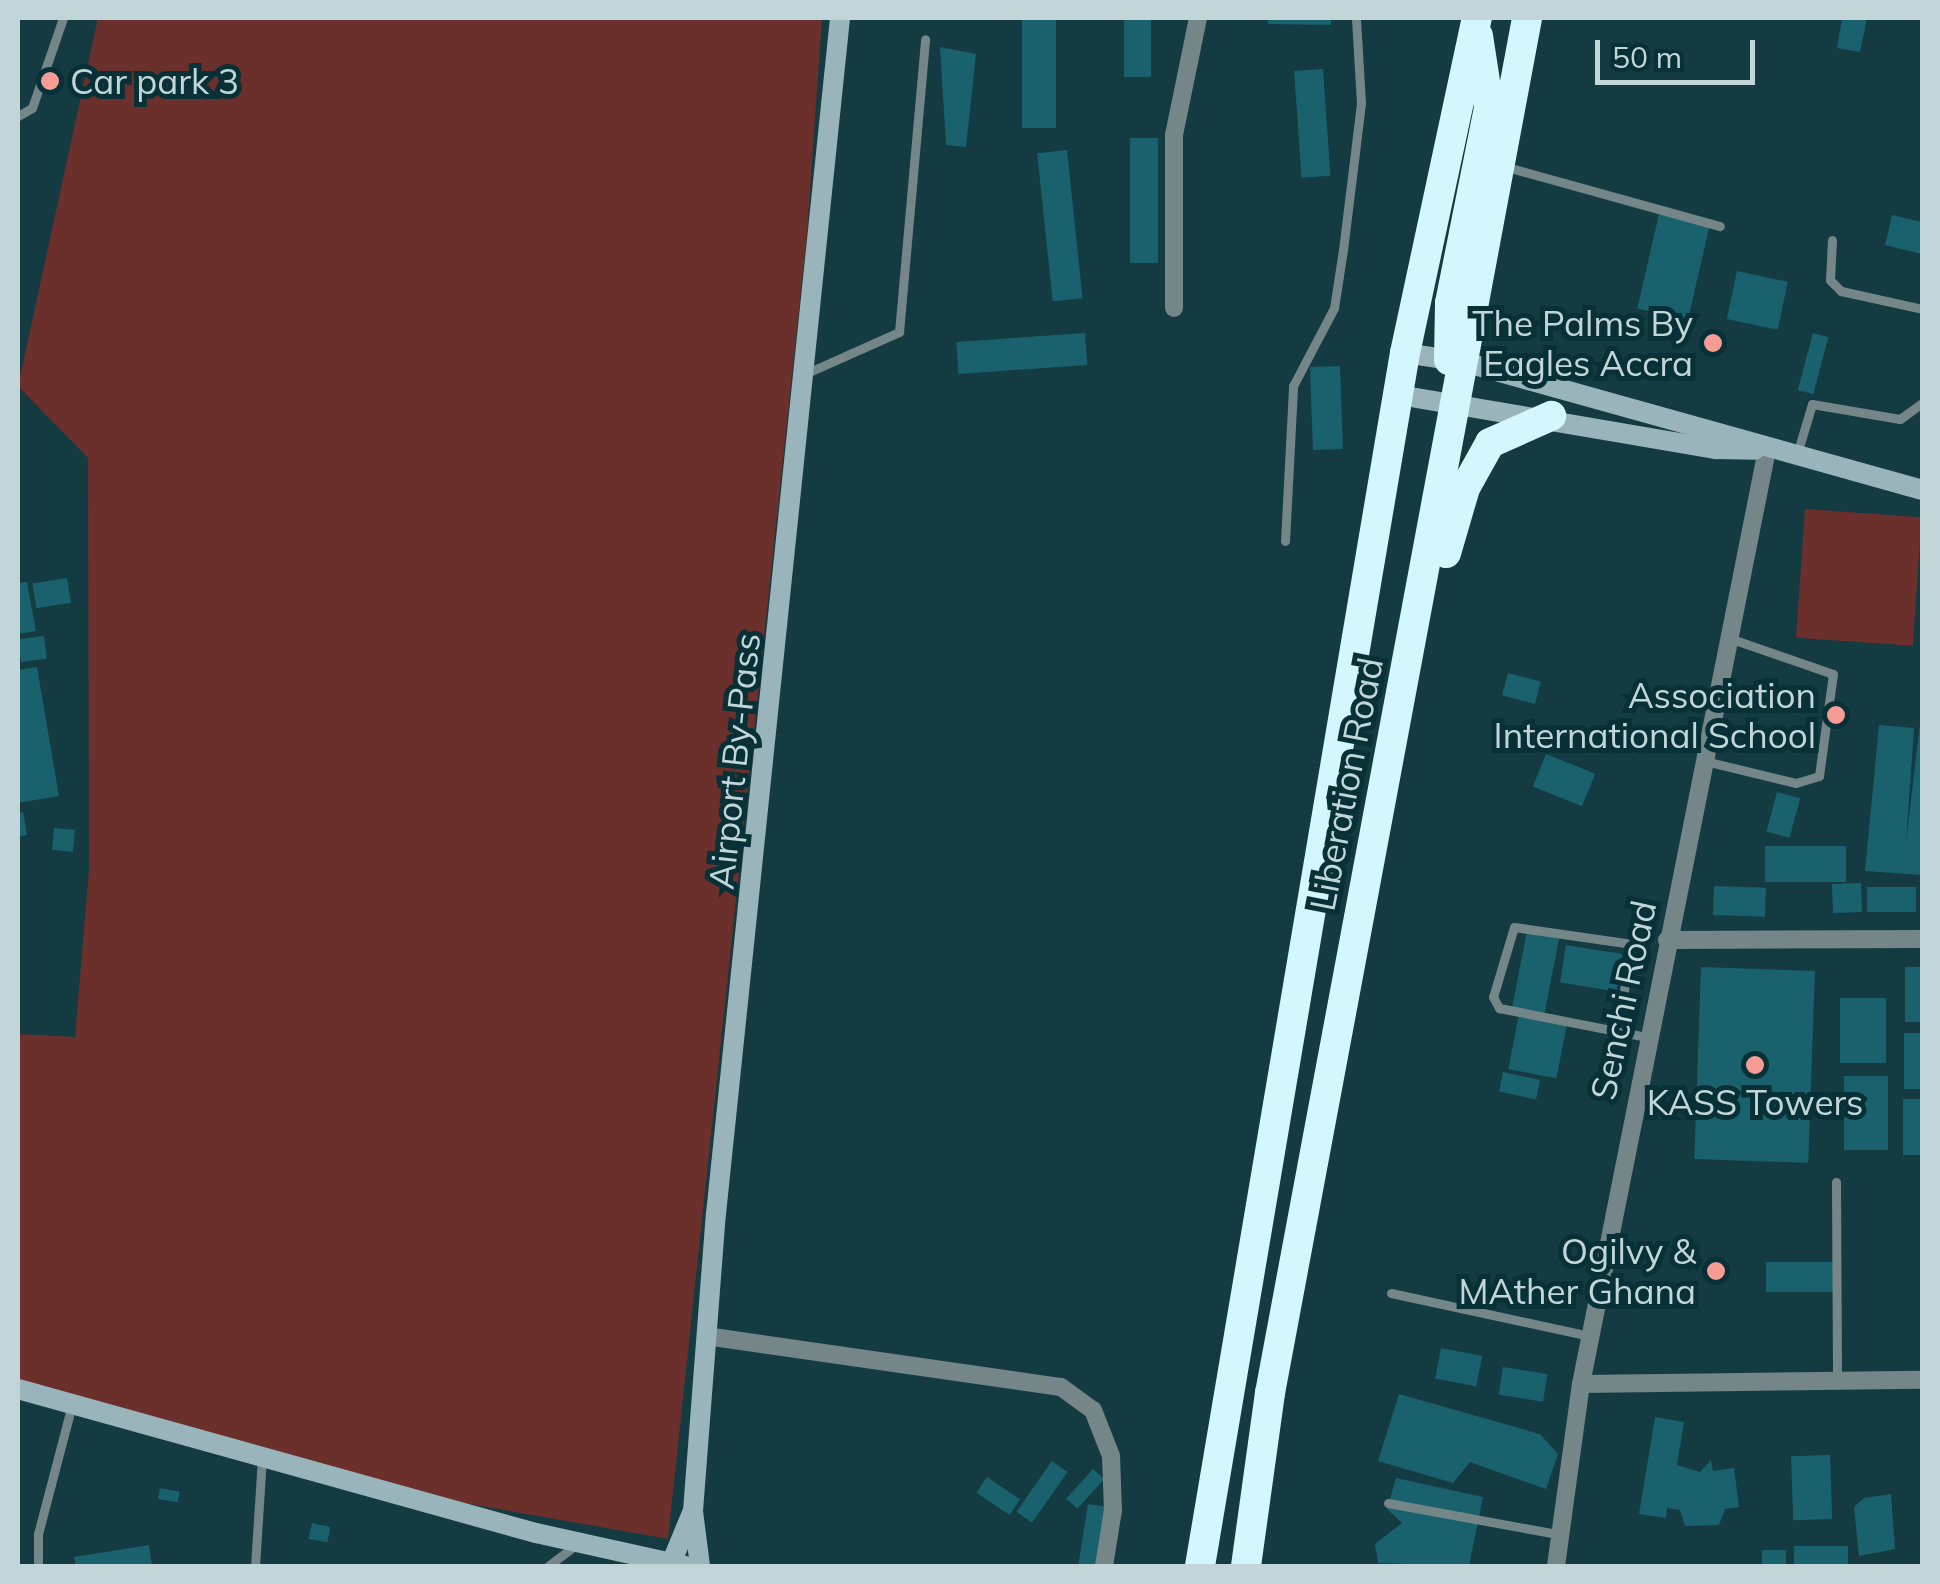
<!DOCTYPE html>
<style>
body{margin:0}
#map{position:relative;width:1940px;height:1584px;overflow:hidden;background:#143a42;font-family:Mulish,sans-serif}
div>[style]{position:absolute}
[style*='--x']{left:calc(var(--x)*1px);top:calc(var(--y)*1px);width:calc(var(--w)*1px);rotate:calc(var(--a)*1deg)}
.green>*{inset:0;background:#6b2f2c;transform-origin:0 0}
.building>*{inset:0;background:#1a616e;transform-origin:0 0}
.lane>*{height:9px;margin:-4.5px;padding:0 4.5px;transform-origin:4.5px;border-radius:4.5px;background:#758689}
.street>*{height:18px;margin:-9px;padding:0 9px;transform-origin:9px;border-radius:9px;background:#758689}
.secondary>*{height:20px;margin:-10px;padding:0 10px;transform-origin:10px;border-radius:10px;background:#99b4ba}
.highway>*{height:30px;margin:-15px;padding:0 15px;transform-origin:15px;border-radius:15px;background:#d4f6fd}
.dots>*{width:28px;height:28px;translate:-50% -50%;box-sizing:border-box;border:5px solid #073037;border-radius:50%}
span{translate:-50% -50%;white-space:nowrap;text-align:center;line-height:1.15;-webkit-text-stroke:10px #073037;paint-order:stroke}
.poi-label{font-size:35px;color:#c2d6da}
.left{translate:0 -50%;text-align:left}
.right{translate:-100% -50%;text-align:right}
.street-label{font-size:35px;color:#c2d6da}
.frame{position:absolute;inset:0;border:20px solid #c2d6da;pointer-events:none}
.scale{position:absolute;left:1595px;top:40px;width:160px;height:45px;box-sizing:border-box;border:5px solid #c2d6da;border-top:0;padding-left:12px;font-size:30px;line-height:35px;white-space:nowrap;color:#c2d6da;-webkit-text-stroke:8px #073037;paint-order:stroke}
</style>
<div id="map">
<div class="green">
<div style="clip-path:polygon(98px 18px,822px 18px,807px 234px,668px 1539px,317px 1477px,18px 1390px,18px 1034px,75px 1037px,89px 870px,88px 458px,18px 386px)"></div>
<div style="left:1805px;top:509px;width:117px;height:129px;rotate:4deg"></div>
</div>
<div class="building">
<div style="left:1022px;top:18px;width:34px;height:110px"></div>
<div style="left:1124px;top:18px;width:27px;height:59px"></div>
<div style="clip-path:polygon(1268px 18px,1331px 18px,1331px 25px,1268px 24px)"></div>
<div style="clip-path:polygon(1842px 18px,1867px 18px,1860px 52px,1837px 48px)"></div>
<div style="clip-path:polygon(940px 47px,976px 54px,966px 147px,946px 145px)"></div>
<div style="left:1323px;top:69px;width:107px;height:29px;rotate:86deg"></div>
<div style="left:1130px;top:138px;width:28px;height:125px"></div>
<div style="left:1067px;top:150px;width:149px;height:30px;rotate:84deg"></div>
<div style="left:1659px;top:214px;width:52px;height:97px;rotate:13deg"></div>
<div style="clip-path:polygon(1892px 215px,1922px 222px,1922px 254px,1885px 245px)"></div>
<div style="left:1737px;top:271px;width:52px;height:49px;rotate:12deg"></div>
<div style="left:1085px;top:333px;width:32px;height:129px;rotate:86deg"></div>
<div style="left:1813px;top:333px;width:16px;height:59px;rotate:15deg"></div>
<div style="left:1340px;top:366px;width:83px;height:30px;rotate:88deg"></div>
<div style="left:67px;top:578px;width:25px;height:35px;rotate:81deg"></div>
<div style="clip-path:polygon(27px 582px,36px 631px,18px 634px,18px 583px)"></div>
<div style="left:44px;top:636px;width:23px;height:26px;rotate:83deg"></div>
<div style="clip-path:polygon(37px 667px,59px 796px,18px 803px,18px 670px)"></div>
<div style="left:1508px;top:673px;width:34px;height:23px;rotate:15deg"></div>
<div style="clip-path:polygon(1920px 724px,1922px 875px,1865px 871px,1879px 725px,1914px 728px,1906px 842px)"></div>
<div style="left:1546px;top:754px;width:53px;height:35px;rotate:22deg"></div>
<div style="left:1777px;top:792px;width:24px;height:41px;rotate:15deg"></div>
<div style="clip-path:polygon(23px 812px,27px 835px,18px 837px,18px 813px)"></div>
<div style="left:54px;top:828px;width:21px;height:22px;rotate:5deg"></div>
<div style="left:1846px;top:846px;width:36px;height:81px;rotate:90deg"></div>
<div style="left:1861px;top:883px;width:29px;height:29px;rotate:88deg"></div>
<div style="left:1714px;top:886px;width:52px;height:29px;rotate:2deg"></div>
<div style="left:1867px;top:887px;width:49px;height:25px"></div>
<div style="left:1527px;top:931px;width:33px;height:78px;rotate:11deg"></div>
<div style="left:1566px;top:945px;width:57px;height:38px;rotate:9deg"></div>
<div style="left:1701px;top:967px;width:114px;height:192px;rotate:2deg"></div>
<div style="left:1922px;top:967px;width:55px;height:17px;rotate:90deg"></div>
<div style="left:1840px;top:998px;width:46px;height:65px"></div>
<div style="left:1519px;top:1014px;width:49px;height:56px;rotate:11deg"></div>
<div style="left:1904px;top:1033px;width:18px;height:56px"></div>
<div style="left:1503px;top:1072px;width:38px;height:20px;rotate:12deg"></div>
<div style="left:1844px;top:1076px;width:44px;height:74px"></div>
<div style="left:1903px;top:1099px;width:19px;height:56px"></div>
<div style="left:1835px;top:1262px;width:30px;height:69px;rotate:90deg"></div>
<div style="left:1441px;top:1348px;width:42px;height:31px;rotate:11deg"></div>
<div style="left:1503px;top:1367px;width:45px;height:28px;rotate:9deg"></div>
<div style="clip-path:polygon(1399px 1394px,1540px 1434px,1558px 1454px,1546px 1489px,1470px 1462px,1453px 1483px,1378px 1461px)"></div>
<div style="clip-path:polygon(1655px 1417px,1684px 1422px,1677px 1465px,1700px 1472px,1711px 1460px,1713px 1471px,1734px 1468px,1739px 1507px,1725px 1509px,1719px 1525px,1685px 1526px,1680px 1510px,1667px 1508px,1666px 1518px,1639px 1514px)"></div>
<div style="left:1830px;top:1455px;width:64px;height:39px;rotate:88deg"></div>
<div style="left:1052px;top:1461px;width:19px;height:62px;rotate:35deg"></div>
<div style="left:1093px;top:1469px;width:15px;height:40px;rotate:42deg"></div>
<div style="left:987px;top:1477px;width:40px;height:19px;rotate:34deg"></div>
<div style="clip-path:polygon(1396px 1478px,1483px 1497px,1469px 1566px,1378px 1563px,1375px 1544px,1402px 1523px,1387px 1509px)"></div>
<div style="left:160px;top:1488px;width:20px;height:11px;rotate:11deg"></div>
<div style="clip-path:polygon(1891px 1494px,1895px 1549px,1859px 1556px,1854px 1507px,1864px 1498px)"></div>
<div style="left:1088px;top:1504px;width:18px;height:63px;rotate:9deg"></div>
<div style="left:312px;top:1523px;width:19px;height:16px;rotate:12deg"></div>
<div style="clip-path:polygon(149px 1545px,152px 1566px,76px 1566px,74px 1557px)"></div>
<div style="left:1794px;top:1546px;width:54px;height:20px"></div>
<div style="left:1762px;top:1550px;width:24px;height:16px"></div>
</div>
<div class="lane">
<div style="--x:18;--y:116;--w:16;--a:-30"></div>
<div style="--x:32;--y:108;--w:95;--a:-71"></div>
<div style="--x:1503;--y:166;--w:225;--a:15.5"></div>
<div style="--x:1832;--y:240;--w:40;--a:92.9"></div>
<div style="--x:1830;--y:280;--w:16;--a:45"></div>
<div style="--x:1841;--y:291;--w:83;--a:12.5"></div>
<div style="--x:807;--y:373;--w:101;--a:-24"></div>
<div style="--x:899;--y:332;--w:294;--a:-84.9"></div>
<div style="--x:1797;--y:454;--w:52;--a:-73.3"></div>
<div style="--x:1812;--y:404;--w:89;--a:9.7"></div>
<div style="--x:1900;--y:419;--w:27;--a:-36"></div>
<div style="--x:1285;--y:541;--w:155;--a:-87"></div>
<div style="--x:1293;--y:386;--w:88;--a:-62.3"></div>
<div style="--x:1334;--y:308;--w:59;--a:-81.2"></div>
<div style="--x:1343;--y:250;--w:148;--a:-83"></div>
<div style="--x:1361;--y:103;--w:85;--a:-93.4"></div>
<div style="--x:1709;--y:762;--w:89;--a:13.6"></div>
<div style="--x:1796;--y:783;--w:24;--a:-17"></div>
<div style="--x:1819;--y:776;--w:103;--a:-82.2"></div>
<div style="--x:1833;--y:674;--w:107;--a:-160.9"></div>
<div style="--x:1617;--y:1031;--w:88;--a:-80.2"></div>
<div style="--x:1632;--y:944;--w:119;--a:-171.8"></div>
<div style="--x:1514;--y:927;--w:73;--a:106.7"></div>
<div style="--x:1493;--y:997;--w:13;--a:61"></div>
<div style="--x:1499;--y:1008;--w:151;--a:11.1"></div>
<div style="--x:1836;--y:1182;--w:199;--a:89.7"></div>
<div style="--x:1391;--y:1293;--w:204;--a:12.2"></div>
<div style="--x:1388;--y:1503;--w:172;--a:10.4"></div>
<div style="--x:38;--y:1566;--w:32;--a:-90"></div>
<div style="--x:38;--y:1534;--w:134;--a:-75.3"></div>
<div style="--x:255;--y:1566;--w:107;--a:-86.3"></div>
<div style="--x:548;--y:1566;--w:35;--a:-37"></div>
</div>
<div class="street">
<div style="--x:1174;--y:308;--w:173;--a:-90"></div>
<div style="--x:1174;--y:135;--w:119;--a:-78.4"></div>
<div style="--x:1667;--y:940;--w:255;--a:-0.2"></div>
<div style="--x:706;--y:1336;--w:359;--a:8.2"></div>
<div style="--x:1061;--y:1387;--w:39;--a:36"></div>
<div style="--x:1093;--y:1410;--w:49;--a:68.6"></div>
<div style="--x:1111;--y:1456;--w:54;--a:87.9"></div>
<div style="--x:1113;--y:1510;--w:57;--a:99.1"></div>
<div style="--x:1581;--y:1384;--w:341;--a:-0.7"></div>
<div style="--x:1556;--y:1566;--w:184;--a:-82.2"></div>
<div style="--x:1581;--y:1384;--w:952;--a:-78.74"></div>
</div>
<div class="secondary">
<div style="--x:1405;--y:353;--w:60;--a:8.7"></div>
<div style="--x:1464;--y:362;--w:476;--a:15.6"></div>
<div style="--x:1399;--y:395;--w:322;--a:9.7"></div>
<div style="--x:1716;--y:449;--w:39;--a:1"></div>
<div style="--x:18;--y:1389;--w:538;--a:15.54"></div>
<div style="--x:536;--y:1533;--w:153;--a:12.5"></div>
<div style="--x:670;--y:1566;--w:57;--a:-67.5"></div>
<div style="--x:700;--y:1566;--w:55;--a:-97.3"></div>
<div style="--x:693;--y:1511;--w:298;--a:-85.6"></div>
<div style="--x:716;--y:1214;--w:1202;--a:-84.08"></div>
</div>
<div class="highway">
<div style="--x:1449;--y:360;--w:57;--a:-89"></div>
<div style="--x:1450;--y:303;--w:200;--a:-78.7"></div>
<div style="--x:1489;--y:107;--w:72;--a:-98.8"></div>
<div style="--x:1446;--y:553;--w:68;--a:-73.7"></div>
<div style="--x:1465;--y:488;--w:51;--a:-60.9"></div>
<div style="--x:1490;--y:443;--w:67;--a:-23.9"></div>
<div style="--x:1200;--y:1566;--w:1230;--a:-80.41"></div>
<div style="--x:1405;--y:353;--w:343;--a:-77.9"></div>
<div style="--x:1246;--y:1566;--w:175;--a:-82.1"></div>
<div style="--x:1270;--y:1393;--w:1399;--a:-79.41"></div>
</div>
<div class="dots">
<div style="left:50px;top:81px;background:#f59c94"></div>
<div style="left:1713px;top:343px;background:#f59c94"></div>
<div style="left:1836px;top:715px;background:#f59c94"></div>
<div style="left:1755px;top:1065px;background:#f59c94"></div>
<div style="left:1716px;top:1271px;background:#f59c94"></div>
</div>
<div class="poi-label">
<span class="left" style="left:70px;top:81px">Car park 3</span>
<span class="right" style="left:1693px;top:343px">The Palms By<br>Eagles Accra</span>
<span class="right" style="left:1816px;top:715px">Association<br>International School</span>
<span style="left:1755px;top:1102px">KASS Towers</span>
<span class="right" style="left:1696px;top:1271px">Ogilvy &amp;<br>MAther Ghana</span>
</div>
<div class="street-label">
<span style="left:734px;top:761px;rotate:-84deg">Airport By-Pass</span>
<span style="left:1346px;top:784px;rotate:-79deg">Liberation Road</span>
<span style="left:1623px;top:1000px;rotate:-78deg">Senchi Road</span>
</div>
<div class="frame"></div>
<div class="scale">50 m</div>
</div>
